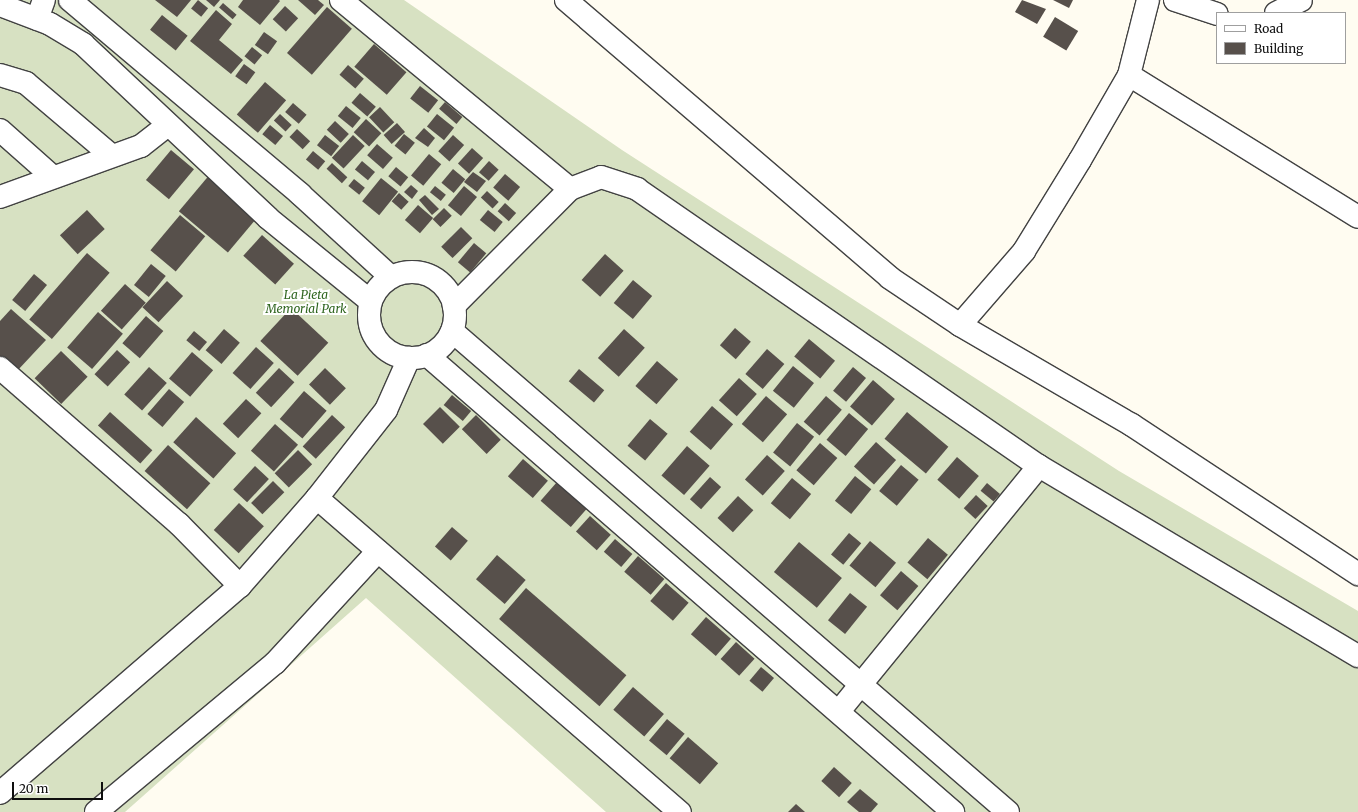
<!DOCTYPE html>
<style>
body{margin:0}
#map{position:relative;width:1358px;height:812px;overflow:hidden;background:#fffcf1;font-family:Merriweather,serif}
div>[style]{position:absolute}
[style*='--x']{left:calc(var(--x)*1px);top:calc(var(--y)*1px);width:calc(var(--w)*1px);rotate:calc(var(--a)*1deg)}
.cemetery>*{inset:0;background:#d7e1c2}
.building>*{inset:0;background:#57504b;transform-origin:0 0}
.roads{filter:drop-shadow(1px 0 #424242) drop-shadow(-1px 0 #424242) drop-shadow(0 1px #424242) drop-shadow(0 -1px #424242)}
.minor>*{height:22px;margin:-11px;padding:0 11px;transform-origin:11px;border-radius:11px;background:#fff}
.minor>.ring{margin:-11px;padding:0;box-sizing:content-box;background:none;border:22px solid #fff;border-radius:50%}
span{translate:-50% -50%;white-space:nowrap;text-align:center;line-height:1.15;-webkit-text-stroke:4px #fff;paint-order:stroke}
.park-label{font-size:12px;color:#306620;font-style:italic}
.legend{position:absolute;left:1216px;top:12px;width:130px;height:52px;box-sizing:border-box;background:#fff;border:1px solid #9f9f9f;margin:0;padding:5px 7px;list-style:none;font-size:12px;color:#0f0f0f}
.legend li{display:flex;align-items:center;gap:8px;height:20px}
.legend b{width:20px;border:1px solid #9f9f9f}
.scale{position:absolute;left:12px;top:782px;width:91px;height:18px;box-sizing:border-box;border:2px solid #0f0f0f;border-top:0;padding-left:5px;font-size:12px;line-height:14px;white-space:nowrap;color:#0f0f0f;-webkit-text-stroke:3px #fff;paint-order:stroke}
</style>
<div id="map">
<div class="cemetery">
<div style="clip-path:polygon(0 0,404px 0,622px 150px,1119px 471px,1358px 611px,1358px 812px,606px 812px,366px 598px,125px 812px,0 812px)"></div>
</div>
<div class="building">
<div style="clip-path:polygon(155px 0,191px 0,177px 17px)"></div>
<div style="left:198px;top:0;width:13px;height:11px;rotate:39deg"></div>
<div style="clip-path:polygon(206px 0,220px 0,214px 7px)"></div>
<div style="clip-path:polygon(243px 0,279px 0,280px 1px,260px 25px,238px 7px)"></div>
<div style="clip-path:polygon(298px 0,318px 0,324px 5px,315px 15px)"></div>
<div style="clip-path:polygon(1022px 0,1046px 9px,1037px 24px,1015px 12px)"></div>
<div style="clip-path:polygon(1053px 0,1073px 0,1069px 8px)"></div>
<div style="left:223px;top:3px;width:18px;height:6px;rotate:41deg"></div>
<div style="left:285px;top:6px;width:18px;height:18px;rotate:43deg"></div>
<div style="left:327px;top:7px;width:33px;height:61px;rotate:41deg"></div>
<div style="clip-path:polygon(216px 10px,232px 24px,219px 40px,243px 60px,231px 74px,190px 41px)"></div>
<div style="left:162px;top:15px;width:33px;height:19px;rotate:39deg"></div>
<div style="left:1055px;top:17px;width:27px;height:23px;rotate:31deg"></div>
<div style="left:264px;top:32px;width:16px;height:16px;rotate:35deg"></div>
<div style="left:374px;top:44px;width:43px;height:30px;rotate:41deg"></div>
<div style="left:252px;top:47px;width:13px;height:12px;rotate:39deg"></div>
<div style="left:244px;top:64px;width:14px;height:15px;rotate:36deg"></div>
<div style="left:348px;top:65px;width:21px;height:13px;rotate:41deg"></div>
<div style="left:265px;top:82px;width:28px;height:43px;rotate:41deg"></div>
<div style="left:420px;top:86px;width:23px;height:16px;rotate:38deg"></div>
<div style="left:360px;top:93px;width:21px;height:13px;rotate:41deg"></div>
<div style="left:445px;top:102px;width:23px;height:9px;rotate:41deg"></div>
<div style="left:293px;top:103px;width:18px;height:12px;rotate:41deg"></div>
<div style="left:346px;top:106px;width:19px;height:13px;rotate:39deg"></div>
<div style="left:380px;top:107px;width:21px;height:15px;rotate:47deg"></div>
<div style="left:280px;top:114px;width:16px;height:9px;rotate:43deg"></div>
<div style="left:437px;top:114px;width:22px;height:16px;rotate:39deg"></div>
<div style="left:366px;top:119px;width:21px;height:18px;rotate:43deg"></div>
<div style="left:335px;top:121px;width:19px;height:12px;rotate:43deg"></div>
<div style="left:397px;top:123px;width:12px;height:18px;rotate:48deg"></div>
<div style="left:270px;top:125px;width:17px;height:12px;rotate:40deg"></div>
<div style="clip-path:polygon(424px 128px,435px 138px,428px 147px,415px 138px)"></div>
<div style="left:297px;top:129px;width:18px;height:11px;rotate:43deg"></div>
<div style="left:404px;top:134px;width:14px;height:15px;rotate:39deg"></div>
<div style="left:325px;top:135px;width:18px;height:13px;rotate:38deg"></div>
<div style="left:353px;top:135px;width:16px;height:31px;rotate:43deg"></div>
<div style="left:453px;top:135px;width:15px;height:22px;rotate:42deg"></div>
<div style="left:377px;top:144px;width:21px;height:15px;rotate:41deg"></div>
<div style="left:472px;top:148px;width:15px;height:21px;rotate:42deg"></div>
<div style="left:171px;top:150px;width:30px;height:39px;rotate:40deg"></div>
<div style="left:313px;top:151px;width:16px;height:11px;rotate:40deg"></div>
<div style="left:429px;top:154px;width:16px;height:28px;rotate:40deg"></div>
<div style="left:362px;top:161px;width:17px;height:11px;rotate:40deg"></div>
<div style="left:489px;top:161px;width:13px;height:15px;rotate:42deg"></div>
<div style="left:332px;top:163px;width:21px;height:8px;rotate:43deg"></div>
<div style="left:396px;top:167px;width:16px;height:12px;rotate:40deg"></div>
<div style="left:453px;top:169px;width:16px;height:18px;rotate:40deg"></div>
<div style="clip-path:polygon(473px 172px,486px 181px,477px 192px,464px 182px)"></div>
<div style="left:211px;top:173px;width:64px;height:50px;rotate:40deg"></div>
<div style="left:505px;top:174px;width:20px;height:18px;rotate:41deg"></div>
<div style="left:381px;top:178px;width:22px;height:30px;rotate:39deg"></div>
<div style="left:354px;top:179px;width:14px;height:9px;rotate:39deg"></div>
<div style="clip-path:polygon(411px 185px,418px 191px,412px 199px,404px 192px)"></div>
<div style="left:435px;top:186px;width:14px;height:8px;rotate:39deg"></div>
<div style="left:464px;top:186px;width:17px;height:25px;rotate:40deg"></div>
<div style="left:487px;top:191px;width:16px;height:9px;rotate:43deg"></div>
<div style="left:399px;top:193px;width:13px;height:11px;rotate:42deg"></div>
<div style="clip-path:polygon(425px 195px,439px 209px,432px 215px,419px 200px)"></div>
<div style="left:505px;top:203px;width:15px;height:11px;rotate:42deg"></div>
<div style="left:418px;top:205px;width:20px;height:20px;rotate:41deg"></div>
<div style="left:444px;top:208px;width:11px;height:16px;rotate:45deg"></div>
<div style="left:87px;top:210px;width:26px;height:37px;rotate:47deg"></div>
<div style="left:488px;top:210px;width:19px;height:13px;rotate:39deg"></div>
<div style="left:180px;top:215px;width:33px;height:46px;rotate:40deg"></div>
<div style="left:461px;top:227px;width:16px;height:28px;rotate:45deg"></div>
<div style="left:262px;top:235px;width:43px;height:28px;rotate:42deg"></div>
<div style="left:474px;top:243px;width:16px;height:25px;rotate:40deg"></div>
<div style="left:87px;top:253px;width:30px;height:88px;rotate:41deg"></div>
<div style="left:605px;top:254px;width:25px;height:35px;rotate:42deg"></div>
<div style="left:151px;top:264px;width:19px;height:27px;rotate:39deg"></div>
<div style="left:34px;top:274px;width:17px;height:34px;rotate:40deg"></div>
<div style="left:633px;top:280px;width:25px;height:30px;rotate:40deg"></div>
<div style="left:167px;top:281px;width:22px;height:36px;rotate:43deg"></div>
<div style="left:125px;top:284px;width:28px;height:36px;rotate:42deg"></div>
<div style="left:291px;top:308px;width:51px;height:45px;rotate:43deg"></div>
<div style="clip-path:polygon(11px 309px,46px 340px,17px 371px,0 356px,0 321px)"></div>
<div style="left:98px;top:312px;width:33px;height:47px;rotate:41deg"></div>
<div style="left:146px;top:316px;width:23px;height:36px;rotate:41deg"></div>
<div style="left:735px;top:328px;width:21px;height:23px;rotate:41deg"></div>
<div style="left:224px;top:329px;width:21px;height:28px;rotate:41deg"></div>
<div style="left:624px;top:329px;width:28px;height:39px;rotate:42deg"></div>
<div style="left:194px;top:331px;width:17px;height:12px;rotate:40deg"></div>
<div style="left:809px;top:339px;width:34px;height:23px;rotate:40deg"></div>
<div style="left:256px;top:347px;width:24px;height:35px;rotate:42deg"></div>
<div style="left:767px;top:349px;width:23px;height:33px;rotate:41deg"></div>
<div style="left:117px;top:350px;width:18px;height:33px;rotate:43deg"></div>
<div style="left:61px;top:351px;width:37px;height:38px;rotate:44deg"></div>
<div style="left:192px;top:352px;width:28px;height:35px;rotate:41deg"></div>
<div style="left:657px;top:361px;width:28px;height:33px;rotate:41deg"></div>
<div style="left:793px;top:366px;width:27px;height:32px;rotate:39deg"></div>
<div style="left:149px;top:367px;width:24px;height:37px;rotate:42deg"></div>
<div style="left:853px;top:367px;width:17px;height:31px;rotate:40deg"></div>
<div style="left:279px;top:368px;width:21px;height:34px;rotate:43deg"></div>
<div style="left:325px;top:368px;width:29px;height:23px;rotate:44deg"></div>
<div style="left:579px;top:369px;width:33px;height:16px;rotate:40deg"></div>
<div style="left:739px;top:378px;width:24px;height:30px;rotate:42deg"></div>
<div style="left:873px;top:380px;width:29px;height:35px;rotate:41deg"></div>
<div style="left:169px;top:389px;width:20px;height:33px;rotate:41deg"></div>
<div style="left:304px;top:391px;width:30px;height:37px;rotate:41deg"></div>
<div style="left:452px;top:395px;width:25px;height:13px;rotate:40deg"></div>
<div style="left:766px;top:396px;width:28px;height:37px;rotate:41deg"></div>
<div style="left:826px;top:396px;width:21px;height:34px;rotate:41deg"></div>
<div style="left:246px;top:399px;width:21px;height:34px;rotate:43deg"></div>
<div style="left:712px;top:406px;width:28px;height:34px;rotate:41deg"></div>
<div style="left:440px;top:407px;width:28px;height:24px;rotate:45deg"></div>
<div style="left:110px;top:412px;width:57px;height:18px;rotate:42deg"></div>
<div style="left:907px;top:412px;width:54px;height:35px;rotate:40deg"></div>
<div style="left:849px;top:413px;width:25px;height:35px;rotate:40deg"></div>
<div style="left:332px;top:415px;width:18px;height:43px;rotate:43deg"></div>
<div style="left:476px;top:415px;width:35px;height:20px;rotate:45deg"></div>
<div style="left:196px;top:417px;width:54px;height:34px;rotate:42deg"></div>
<div style="left:650px;top:419px;width:23px;height:35px;rotate:40deg"></div>
<div style="left:797px;top:423px;width:22px;height:38px;rotate:39deg"></div>
<div style="left:275px;top:424px;width:31px;height:36px;rotate:42deg"></div>
<div style="left:876px;top:442px;width:27px;height:33px;rotate:42deg"></div>
<div style="left:820px;top:443px;width:23px;height:36px;rotate:41deg"></div>
<div style="left:168px;top:445px;width:57px;height:35px;rotate:42deg"></div>
<div style="left:687px;top:446px;width:30px;height:39px;rotate:41deg"></div>
<div style="left:298px;top:450px;width:20px;height:33px;rotate:45deg"></div>
<div style="left:767px;top:455px;width:24px;height:33px;rotate:42deg"></div>
<div style="left:957px;top:457px;width:29px;height:30px;rotate:41deg"></div>
<div style="left:523px;top:459px;width:33px;height:23px;rotate:41deg"></div>
<div style="left:901px;top:465px;width:23px;height:34px;rotate:40deg"></div>
<div style="left:255px;top:466px;width:19px;height:32px;rotate:43deg"></div>
<div style="left:855px;top:476px;width:21px;height:32px;rotate:39deg"></div>
<div style="left:710px;top:477px;width:15px;height:30px;rotate:42deg"></div>
<div style="left:792px;top:478px;width:25px;height:33px;rotate:40deg"></div>
<div style="left:273px;top:481px;width:16px;height:31px;rotate:45deg"></div>
<div style="left:557px;top:482px;width:40px;height:25px;rotate:41deg"></div>
<div style="left:987px;top:483px;width:17px;height:10px;rotate:40deg"></div>
<div style="left:976px;top:495px;width:16px;height:18px;rotate:43deg"></div>
<div style="left:738px;top:496px;width:21px;height:30px;rotate:43deg"></div>
<div style="left:239px;top:503px;width:34px;height:37px;rotate:43deg"></div>
<div style="left:590px;top:516px;width:28px;height:21px;rotate:42deg"></div>
<div style="left:452px;top:527px;width:21px;height:26px;rotate:41deg"></div>
<div style="left:849px;top:533px;width:16px;height:28px;rotate:40deg"></div>
<div style="left:928px;top:538px;width:26px;height:32px;rotate:40deg"></div>
<div style="left:615px;top:539px;width:23px;height:17px;rotate:41deg"></div>
<div style="left:870px;top:541px;width:34px;height:32px;rotate:40deg"></div>
<div style="left:799px;top:542px;width:56px;height:39px;rotate:40deg"></div>
<div style="left:497px;top:555px;width:38px;height:32px;rotate:41deg"></div>
<div style="left:638px;top:556px;width:35px;height:21px;rotate:41deg"></div>
<div style="left:901px;top:571px;width:23px;height:32px;rotate:41deg"></div>
<div style="left:666px;top:583px;width:30px;height:24px;rotate:41deg"></div>
<div style="left:526px;top:588px;width:133px;height:41px;rotate:41deg"></div>
<div style="left:850px;top:593px;width:22px;height:35px;rotate:39deg"></div>
<div style="left:706px;top:617px;width:33px;height:23px;rotate:41deg"></div>
<div style="left:736px;top:642px;width:25px;height:23px;rotate:42deg"></div>
<div style="left:761px;top:667px;width:17px;height:18px;rotate:40deg"></div>
<div style="left:633px;top:687px;width:41px;height:30px;rotate:41deg"></div>
<div style="left:667px;top:719px;width:23px;height:28px;rotate:40deg"></div>
<div style="left:688px;top:737px;width:40px;height:28px;rotate:41deg"></div>
<div style="left:834px;top:767px;width:24px;height:19px;rotate:42deg"></div>
<div style="clip-path:polygon(860px 789px,878px 804px,871px 812px,859px 812px,847px 802px)"></div>
<div style="clip-path:polygon(796px 804px,805px 812px,788px 812px)"></div>
</div>
<div class="roads">
<div class="minor">
<div style="--x:70;--y:0;--w:301;--a:40.1"></div>
<div style="--x:300;--y:194;--w:123;--a:42.4"></div>
<div style="--x:341;--y:0;--w:297;--a:39.5"></div>
<div style="--x:570;--y:189;--w:165;--a:134.8"></div>
<div style="--x:566;--y:0;--w:427;--a:40.6"></div>
<div style="--x:890;--y:278;--w:84;--a:33.9"></div>
<div style="--x:960;--y:325;--w:199;--a:30.2"></div>
<div style="--x:1132;--y:425;--w:271;--a:33.4"></div>
<div style="--x:1175;--y:0;--w:44;--a:18.4"></div>
<div style="--x:0;--y:5;--w:53;--a:20.8"></div>
<div style="--x:50;--y:24;--w:39;--a:31"></div>
<div style="--x:83;--y:44;--w:254;--a:43.2"></div>
<div style="--x:268;--y:218;--w:132;--a:39.1"></div>
<div style="--x:1276;--y:13;--w:28;--a:-27"></div>
<div style="--x:37;--y:19;--w:20;--a:-70"></div>
<div style="--x:0;--y:75;--w:27;--a:17"></div>
<div style="--x:26;--y:83;--w:111;--a:40.3"></div>
<div style="--x:1129;--y:75;--w:269;--a:31.8"></div>
<div style="--x:0;--y:130;--w:71;--a:41.6"></div>
<div style="--x:570;--y:189;--w:33;--a:-21"></div>
<div style="--x:601;--y:177;--w:38;--a:18"></div>
<div style="--x:637;--y:189;--w:488;--a:34.6"></div>
<div style="--x:1039;--y:466;--w:316;--a:129.2"></div>
<div style="--x:0;--y:197;--w:150;--a:-19.9"></div>
<div style="--x:141;--y:146;--w:33;--a:-38"></div>
<div class="ring" style="left:369px;top:272px;width:64px;height:64px"></div>
<div style="--x:960;--y:325;--w:98;--a:-49.1"></div>
<div style="--x:1024;--y:251;--w:107;--a:-58.4"></div>
<div style="--x:1080;--y:160;--w:98;--a:-60"></div>
<div style="--x:1129;--y:75;--w:77;--a:-75.8"></div>
<div style="--x:452;--y:331;--w:735;--a:40.86"></div>
<div style="--x:427;--y:355;--w:697;--a:40.98"></div>
<div style="--x:0;--y:368;--w:237;--a:41.1"></div>
<div style="--x:179;--y:524;--w:87;--a:45.5"></div>
<div style="--x:1039;--y:466;--w:371;--a:30.8"></div>
<div style="--x:317;--y:498;--w:480;--a:40.9"></div>
<div style="--x:0;--y:793;--w:317;--a:-40.8"></div>
<div style="--x:240;--y:586;--w:117;--a:-48.8"></div>
<div style="--x:317;--y:498;--w:112;--a:-51.9"></div>
<div style="--x:386;--y:410;--w:57;--a:-66.1"></div>
<div style="--x:96;--y:812;--w:233;--a:-39.8"></div>
<div style="--x:275;--y:663;--w:152;--a:-47.4"></div>
</div>
</div>
<div class="park-label">
<span style="left:306px;top:302px">La Pieta<br>Memorial Park</span>
</div>
<ul class="legend">
<li><b style="height:5px;background:#fff"></b>Road</li>
<li><b style="height:11px;background:#57504b"></b>Building</li>
</ul>
<div class="scale">20 m</div>
</div>
